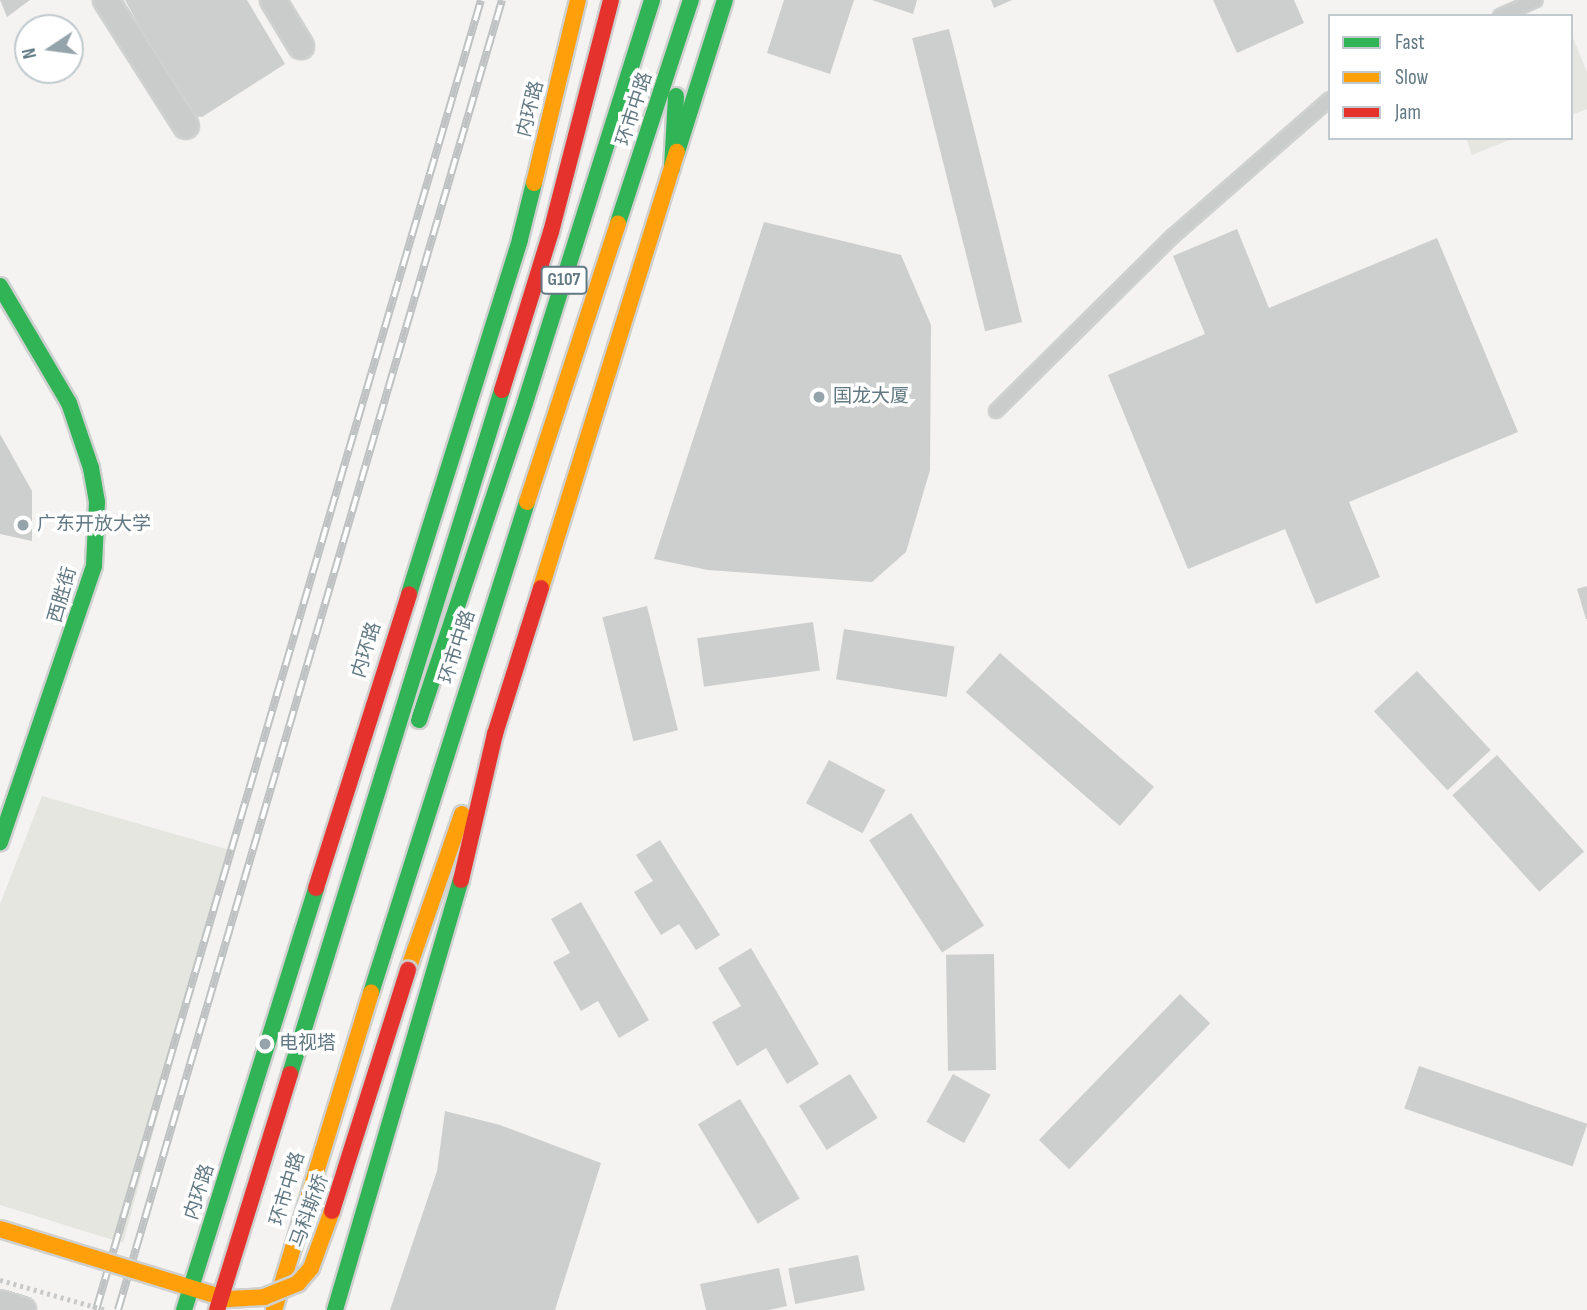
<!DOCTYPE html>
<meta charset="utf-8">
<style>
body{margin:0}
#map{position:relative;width:1587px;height:1310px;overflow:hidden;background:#f4f3f1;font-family:"Sofia Sans Condensed","Noto Sans SC",sans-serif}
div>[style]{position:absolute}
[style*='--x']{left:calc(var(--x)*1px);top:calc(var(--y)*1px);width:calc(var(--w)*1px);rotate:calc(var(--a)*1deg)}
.green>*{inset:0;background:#e4e6df}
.building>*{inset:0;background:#cdcece;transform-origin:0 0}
.roads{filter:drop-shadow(2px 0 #cfd1d0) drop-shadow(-2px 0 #cfd1d0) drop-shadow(0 2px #cfd1d0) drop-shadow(0 -2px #cfd1d0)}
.lane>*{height:12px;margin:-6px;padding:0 6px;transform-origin:6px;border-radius:6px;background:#cacbcb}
.street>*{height:24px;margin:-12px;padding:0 12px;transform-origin:12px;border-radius:12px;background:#cacbcb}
.fast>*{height:16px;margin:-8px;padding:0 8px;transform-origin:8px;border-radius:8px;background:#30b455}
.slow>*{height:16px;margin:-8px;padding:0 8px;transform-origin:8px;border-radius:8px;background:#ff9f0a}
.jam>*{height:16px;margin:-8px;padding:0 8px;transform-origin:8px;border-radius:8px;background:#e5322d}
.rail>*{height:8px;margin-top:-4px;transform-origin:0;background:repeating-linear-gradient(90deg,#fff 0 16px,#bfc2c2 0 32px);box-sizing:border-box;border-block:2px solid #bfc2c2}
.path-bridge>*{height:4.5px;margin-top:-2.25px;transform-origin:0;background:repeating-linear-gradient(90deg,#c7c8c9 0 3.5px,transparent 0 7px)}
.bridges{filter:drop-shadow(2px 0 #cfd1d0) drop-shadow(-2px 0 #cfd1d0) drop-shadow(0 2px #cfd1d0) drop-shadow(0 -2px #cfd1d0)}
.fast-bridge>*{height:16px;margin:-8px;padding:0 8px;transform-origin:8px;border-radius:8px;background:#30b455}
.slow-bridge>*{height:16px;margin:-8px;padding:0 8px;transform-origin:8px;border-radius:8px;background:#ff9f0a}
.jam-bridge>*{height:16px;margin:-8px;padding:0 8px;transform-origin:8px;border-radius:8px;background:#e5322d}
.dots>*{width:19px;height:19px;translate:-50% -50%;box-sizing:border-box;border:4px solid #fff;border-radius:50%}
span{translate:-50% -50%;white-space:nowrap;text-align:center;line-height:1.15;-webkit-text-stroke:7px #fff;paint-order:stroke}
.shield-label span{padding:2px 5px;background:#fff;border:2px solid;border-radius:5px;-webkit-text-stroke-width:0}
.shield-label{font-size:18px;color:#627983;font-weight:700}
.street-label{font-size:19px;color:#627983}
.poi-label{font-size:19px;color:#627983}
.left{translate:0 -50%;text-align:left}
.legend{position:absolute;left:1328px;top:14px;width:245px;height:126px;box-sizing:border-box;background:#fff;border:2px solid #c0c9cd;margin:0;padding:9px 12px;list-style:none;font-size:21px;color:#627983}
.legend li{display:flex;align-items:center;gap:14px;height:35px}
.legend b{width:35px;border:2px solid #c0c9cd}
.north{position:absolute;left:14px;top:14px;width:70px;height:70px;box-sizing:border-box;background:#fff;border:2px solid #c0c9cd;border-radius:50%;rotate:257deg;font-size:19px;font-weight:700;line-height:28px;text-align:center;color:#627983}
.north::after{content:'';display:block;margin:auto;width:24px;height:32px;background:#95a4aa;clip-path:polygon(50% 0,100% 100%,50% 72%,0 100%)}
</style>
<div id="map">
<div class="green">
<div style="clip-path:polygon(1571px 33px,1587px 72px,1587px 109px,1571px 115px)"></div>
<div style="clip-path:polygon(1466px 138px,1514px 138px,1472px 155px)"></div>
<div style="clip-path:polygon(42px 796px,230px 850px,123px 1243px,0 1205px,0 904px)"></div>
</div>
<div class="building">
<div style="clip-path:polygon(0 0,30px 0,7px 17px)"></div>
<div style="clip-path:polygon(125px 0,247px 0,285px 64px,202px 117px,189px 116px)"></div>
<div style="clip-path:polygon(784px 0,854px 0,830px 74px,767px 53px)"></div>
<div style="clip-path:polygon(872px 0,917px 0,913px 14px)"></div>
<div style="clip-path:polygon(991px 0,1012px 0,994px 8px)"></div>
<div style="clip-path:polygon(1213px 0,1294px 0,1304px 23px,1237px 53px)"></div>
<div style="left:949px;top:29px;width:302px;height:38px;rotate:76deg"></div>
<div style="clip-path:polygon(764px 222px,901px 255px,931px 325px,930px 470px,906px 552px,872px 582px,708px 570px,654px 559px)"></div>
<div style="clip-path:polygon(1237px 229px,1269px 308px,1437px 238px,1518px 432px,1349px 502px,1380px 577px,1316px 604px,1285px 529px,1188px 569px,1108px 375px,1205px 334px,1173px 256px)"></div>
<div style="clip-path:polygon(0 434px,32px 491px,32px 541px,0 534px)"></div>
<div style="clip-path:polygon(1587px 586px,1587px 619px,1586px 619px,1577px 589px)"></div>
<div style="left:647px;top:606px;width:128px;height:46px;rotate:76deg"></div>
<div style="left:813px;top:622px;width:49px;height:117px;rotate:82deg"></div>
<div style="left:844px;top:629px;width:112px;height:51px;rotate:9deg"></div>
<div style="left:1000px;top:653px;width:204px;height:52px;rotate:41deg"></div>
<div style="left:1417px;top:671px;width:108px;height:59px;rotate:47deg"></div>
<div style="left:1497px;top:755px;width:130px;height:60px;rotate:48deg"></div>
<div style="left:829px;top:760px;width:64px;height:49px;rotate:28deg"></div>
<div style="left:911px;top:813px;width:134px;height:50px;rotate:57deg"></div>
<div style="clip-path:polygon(660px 840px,720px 935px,696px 950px,679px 924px,661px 935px,634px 892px,653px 881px,636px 855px)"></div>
<div style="clip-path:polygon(581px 902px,649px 1020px,619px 1038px,598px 1001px,581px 1011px,553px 962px,570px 953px,551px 919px)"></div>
<div style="clip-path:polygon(751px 948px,819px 1064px,787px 1084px,766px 1048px,737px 1066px,712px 1022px,741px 1006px,718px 968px)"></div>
<div style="left:994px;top:954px;width:116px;height:48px;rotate:89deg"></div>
<div style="left:1180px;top:994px;width:42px;height:203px;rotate:44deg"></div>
<div style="left:1419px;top:1066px;width:178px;height:45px;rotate:19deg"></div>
<div style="left:850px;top:1074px;width:52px;height:60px;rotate:58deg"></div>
<div style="left:953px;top:1074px;width:43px;height:55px;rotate:29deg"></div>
<div style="left:740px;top:1099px;width:116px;height:49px;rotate:59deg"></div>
<div style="clip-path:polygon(445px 1111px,500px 1125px,601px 1163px,555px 1310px,390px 1310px,437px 1171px)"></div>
<div style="left:858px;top:1255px;width:36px;height:71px;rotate:79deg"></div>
<div style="clip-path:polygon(779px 1268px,787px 1306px,769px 1310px,706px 1310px,700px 1284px)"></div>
</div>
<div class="roads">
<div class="lane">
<div style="--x:1500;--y:16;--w:39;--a:-24"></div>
<div style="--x:996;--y:411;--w:249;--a:-44.7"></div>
<div style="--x:1173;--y:236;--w:208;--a:-41.1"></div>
</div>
<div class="street">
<div style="--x:106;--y:0;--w:149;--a:57.6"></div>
<div style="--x:273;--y:0;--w:54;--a:58.7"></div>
<div style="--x:0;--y:1303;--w:24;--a:17"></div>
</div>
<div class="fast">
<div style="--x:677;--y:152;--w:159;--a:-72.5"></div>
<div style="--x:672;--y:168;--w:72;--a:-86.8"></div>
<div style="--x:618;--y:223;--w:235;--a:-71.9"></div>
<div style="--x:0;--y:286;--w:136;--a:59.5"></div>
<div style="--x:69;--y:403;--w:69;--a:71.3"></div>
<div style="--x:91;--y:468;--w:35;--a:80"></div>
<div style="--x:97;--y:502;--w:64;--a:92.7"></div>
<div style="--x:94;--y:566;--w:292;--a:108.8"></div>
<div style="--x:419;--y:720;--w:334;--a:-71.5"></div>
<div style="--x:525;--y:403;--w:423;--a:-72.5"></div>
<div style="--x:371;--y:993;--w:515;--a:-72.37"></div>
<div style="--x:335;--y:1310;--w:448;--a:-73.7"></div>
</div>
<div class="slow">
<div style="--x:527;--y:502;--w:293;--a:-71.9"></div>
<div style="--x:541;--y:588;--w:457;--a:-72.7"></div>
<div style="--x:408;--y:970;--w:165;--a:-70.9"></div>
<div style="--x:274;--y:1310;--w:332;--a:-73"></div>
</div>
<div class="jam">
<div style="--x:461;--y:880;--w:150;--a:-76.9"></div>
<div style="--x:495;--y:734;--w:153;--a:-72.5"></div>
</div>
</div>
<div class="rail">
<div style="--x:96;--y:1310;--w:1365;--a:-73.62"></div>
<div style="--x:118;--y:1310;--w:1365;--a:-73.66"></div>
</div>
<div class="path-bridge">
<div style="--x:0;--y:1280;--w:110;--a:15.8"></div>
</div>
<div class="bridges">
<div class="fast-bridge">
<div style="--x:409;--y:594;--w:372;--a:-72.6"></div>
<div style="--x:520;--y:239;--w:58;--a:-76"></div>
<div style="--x:290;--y:1074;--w:716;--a:-72.78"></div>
<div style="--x:184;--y:1310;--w:442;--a:-72.6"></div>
</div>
<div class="slow-bridge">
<div style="--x:534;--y:183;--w:188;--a:-76.5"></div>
<div style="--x:0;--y:1229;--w:239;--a:17.1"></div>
<div style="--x:228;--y:1299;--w:36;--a:-3"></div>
<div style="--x:264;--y:1297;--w:37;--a:-22"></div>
<div style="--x:298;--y:1283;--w:20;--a:-49"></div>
<div style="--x:311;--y:1268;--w:61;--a:-69.8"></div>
</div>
<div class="jam-bridge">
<div style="--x:502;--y:390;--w:165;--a:-72.8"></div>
<div style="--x:551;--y:232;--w:240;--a:-75.5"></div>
<div style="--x:316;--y:888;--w:308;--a:-72.4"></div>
<div style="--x:332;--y:1211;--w:253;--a:-72.5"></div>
<div style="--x:217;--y:1310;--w:247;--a:-72.8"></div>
</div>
</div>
<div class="dots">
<div style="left:819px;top:397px;background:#95a4aa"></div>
<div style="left:23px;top:525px;background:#95a4aa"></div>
<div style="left:265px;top:1044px;background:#95a4aa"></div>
</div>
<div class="shield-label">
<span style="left:564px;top:280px">G107</span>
</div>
<div class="street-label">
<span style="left:531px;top:109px;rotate:-76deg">内环路</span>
<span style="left:635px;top:109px;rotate:-72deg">环市中路</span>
<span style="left:63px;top:595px;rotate:-74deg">西胜街</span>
<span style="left:458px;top:647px;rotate:-72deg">环市中路</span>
<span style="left:367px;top:650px;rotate:-73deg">内环路</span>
<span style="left:288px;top:1189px;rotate:-73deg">环市中路</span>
<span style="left:200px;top:1192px;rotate:-72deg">内环路</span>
<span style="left:310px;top:1211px;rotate:-70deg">马科斯桥</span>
</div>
<div class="poi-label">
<span class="left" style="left:833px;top:397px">国龙大厦</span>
<span class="left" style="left:37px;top:525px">广东开放大学</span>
<span class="left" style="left:279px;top:1044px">电视塔</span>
</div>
<ul class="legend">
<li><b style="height:9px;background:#30b455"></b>Fast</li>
<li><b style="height:9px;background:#ff9f0a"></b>Slow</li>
<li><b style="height:9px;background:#e5322d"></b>Jam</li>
</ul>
<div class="north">N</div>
</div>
